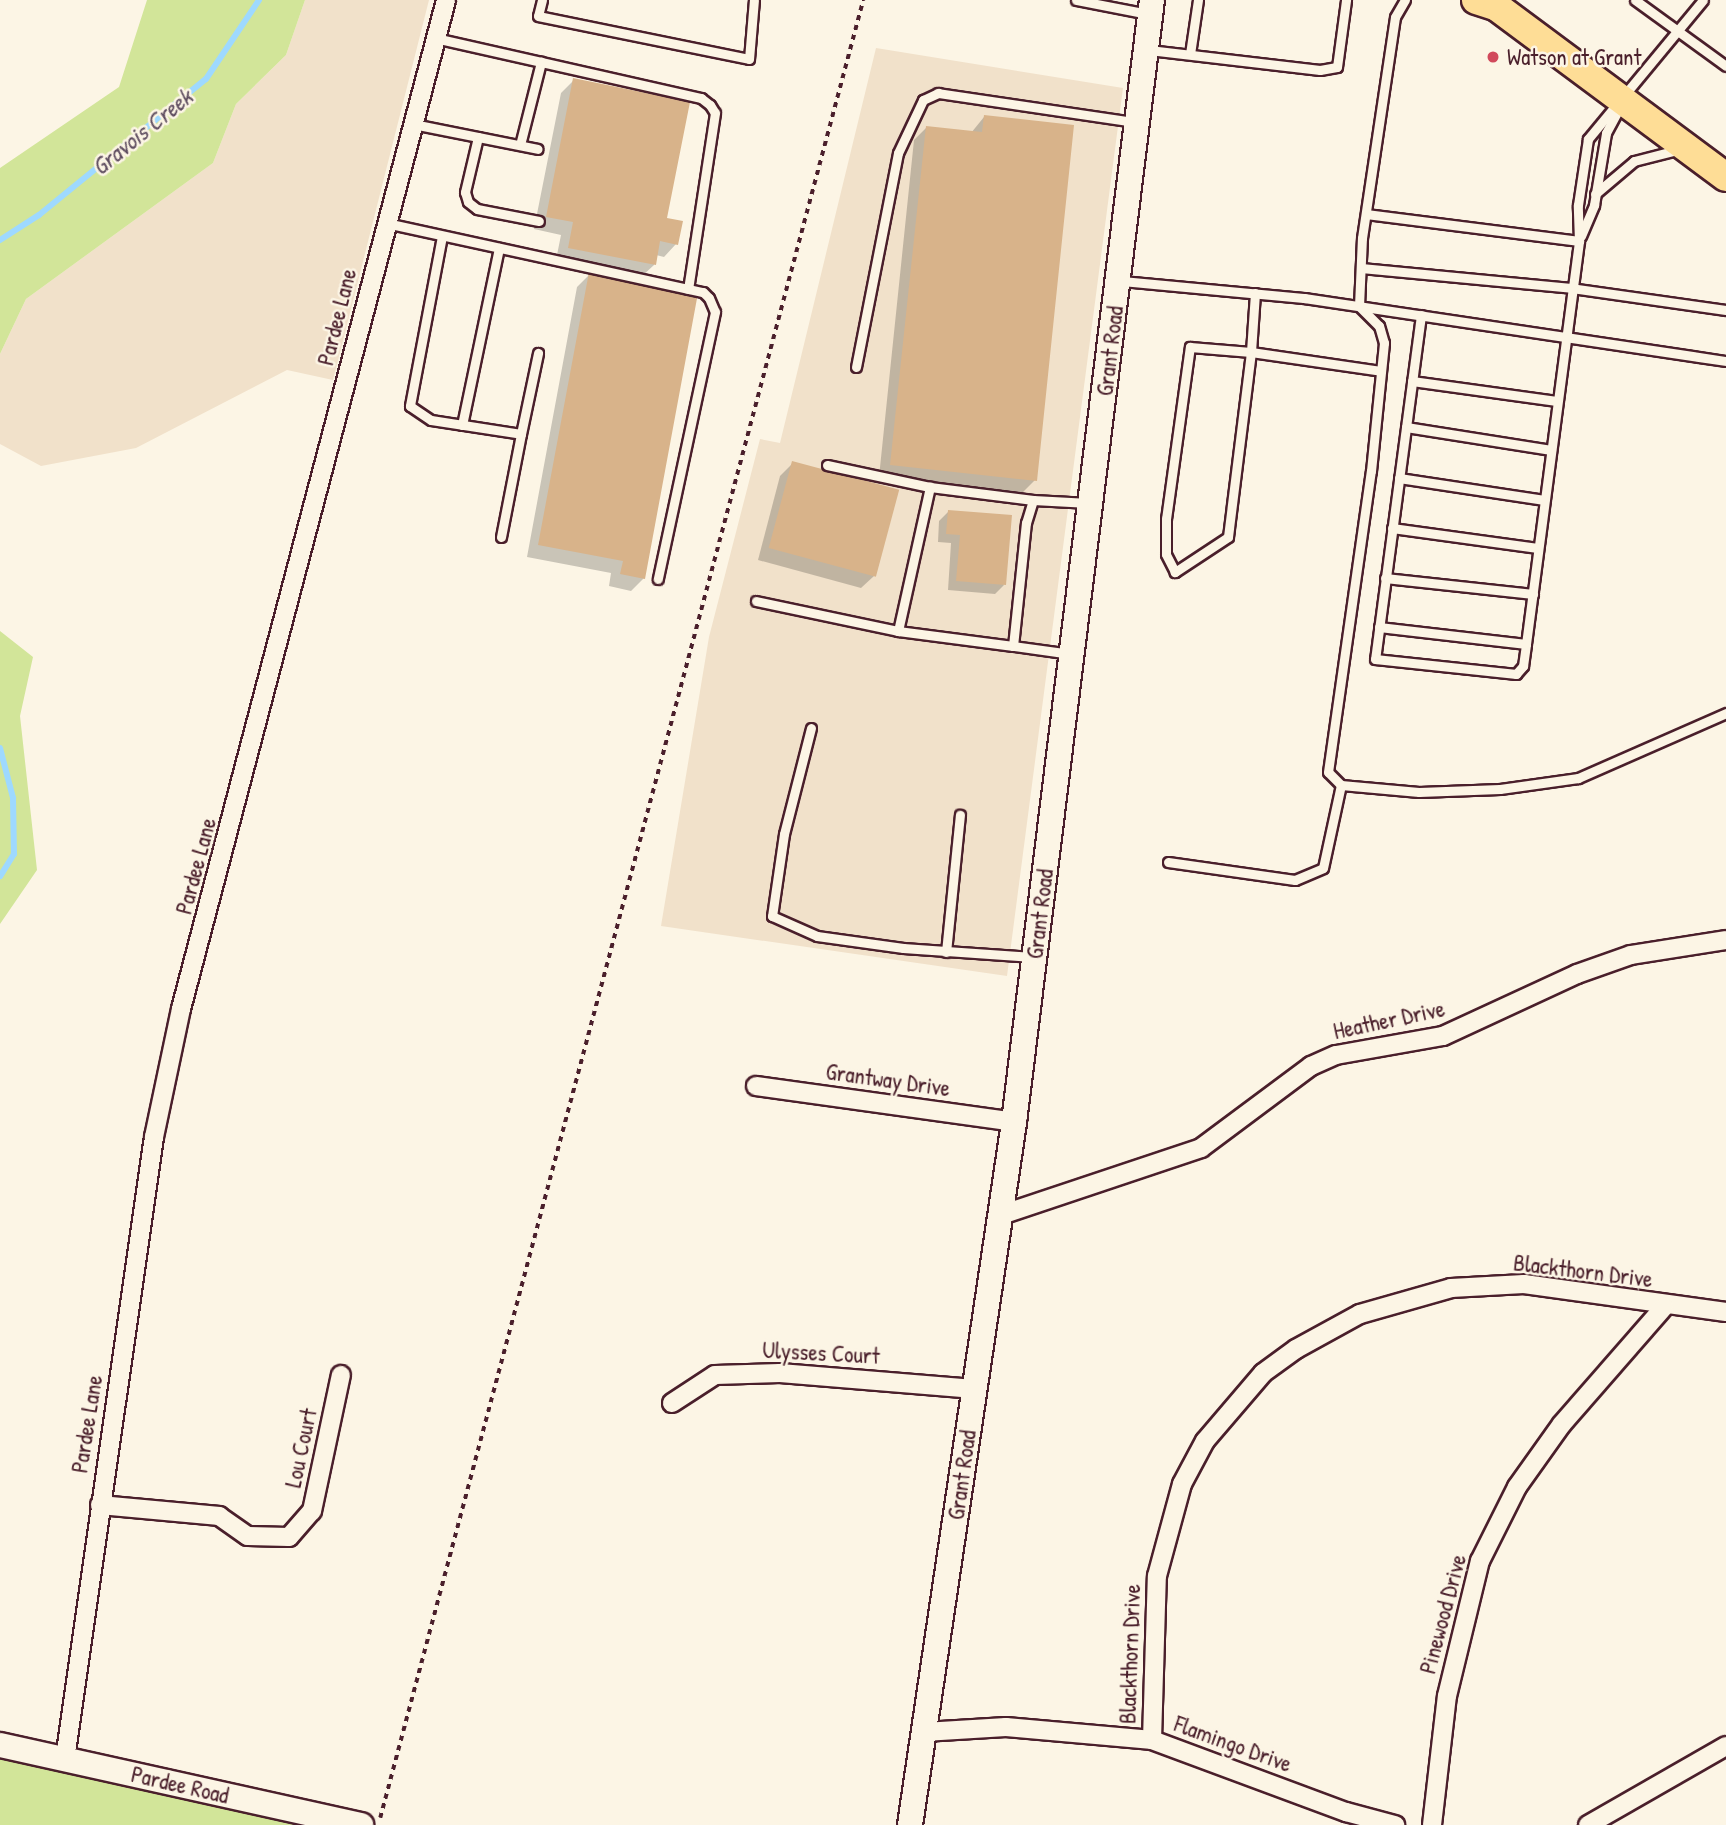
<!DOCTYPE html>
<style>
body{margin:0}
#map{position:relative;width:1726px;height:1825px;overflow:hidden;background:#fcf5e5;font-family:"Patrick Hand",sans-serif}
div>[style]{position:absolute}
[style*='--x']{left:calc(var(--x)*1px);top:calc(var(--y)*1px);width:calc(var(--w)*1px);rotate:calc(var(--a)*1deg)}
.built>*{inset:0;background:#f1e1ca}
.green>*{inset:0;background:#d2e599}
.shadow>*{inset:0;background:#0003}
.stream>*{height:6px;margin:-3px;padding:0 3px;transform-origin:3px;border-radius:3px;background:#9ed9ff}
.building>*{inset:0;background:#d8b38a;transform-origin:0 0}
.path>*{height:3.5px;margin-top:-1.75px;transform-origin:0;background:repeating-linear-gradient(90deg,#4a1f2b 0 5px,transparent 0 10px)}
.roads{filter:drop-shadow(2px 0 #4a1f2b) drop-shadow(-2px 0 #4a1f2b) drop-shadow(0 2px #4a1f2b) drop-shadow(0 -2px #4a1f2b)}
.lane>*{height:9px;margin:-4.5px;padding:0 4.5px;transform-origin:4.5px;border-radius:4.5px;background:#fcf5e5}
.street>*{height:18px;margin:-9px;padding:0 9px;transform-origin:9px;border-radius:9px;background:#fcf5e5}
.secondary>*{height:24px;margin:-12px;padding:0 12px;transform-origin:12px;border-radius:12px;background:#fcf5e5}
.primary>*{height:28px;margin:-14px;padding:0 14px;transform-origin:14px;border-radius:14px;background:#fedd96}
.dots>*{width:19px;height:19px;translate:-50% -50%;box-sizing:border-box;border:4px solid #fcf5e5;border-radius:50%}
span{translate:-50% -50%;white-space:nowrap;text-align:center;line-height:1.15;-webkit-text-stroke:5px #fcf5e5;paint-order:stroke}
.poi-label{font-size:23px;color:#4a1f2b}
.left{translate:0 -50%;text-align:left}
.street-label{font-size:23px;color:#4a1f2b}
.water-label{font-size:24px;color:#5f4e60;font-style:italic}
</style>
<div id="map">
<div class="built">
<div style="clip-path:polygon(305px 0,429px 0,333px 380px,287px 370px,136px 448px,41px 466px,0 444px,0 354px,26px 299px,213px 163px,236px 104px,286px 55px)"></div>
<div style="clip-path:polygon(876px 48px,1123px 88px,1007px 976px,661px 926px,709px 637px,760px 439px,780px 443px)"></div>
</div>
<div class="green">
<div style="clip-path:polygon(147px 0,305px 0,286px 55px,236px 104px,213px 163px,26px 299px,0 354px,0 168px,119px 87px)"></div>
<div style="clip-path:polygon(0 631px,33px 657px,20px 716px,37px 870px,0 924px)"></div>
<div style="clip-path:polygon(0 1757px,314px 1825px,0 1825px)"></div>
</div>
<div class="shadow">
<div style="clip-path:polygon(574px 80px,676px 244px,664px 257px,656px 255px,654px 265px,641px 277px,556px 260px,561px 235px,534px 229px,561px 93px)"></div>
<div style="clip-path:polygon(984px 117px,1035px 480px,1022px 493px,879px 477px,914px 140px,926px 128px,971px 133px)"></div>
<div style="clip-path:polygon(590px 274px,644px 578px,631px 591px,609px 586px,611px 573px,527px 557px,577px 287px)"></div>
<div style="clip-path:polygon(793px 463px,874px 576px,861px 588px,758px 560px,780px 476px)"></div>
<div style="clip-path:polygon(949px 511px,1004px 585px,995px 594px,948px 590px,951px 543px,938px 542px,939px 521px)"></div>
</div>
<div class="stream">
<div style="--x:0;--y:240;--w:46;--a:-32.7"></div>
<div style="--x:39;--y:215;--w:215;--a:-39.2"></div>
<div style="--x:206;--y:79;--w:95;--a:-56.1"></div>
<div style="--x:0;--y:748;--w:52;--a:75.4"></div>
<div style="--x:13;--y:798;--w:56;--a:89"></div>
<div style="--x:14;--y:854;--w:26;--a:122"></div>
</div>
<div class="building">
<div style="clip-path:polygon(573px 78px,690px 102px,667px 218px,683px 221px,678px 245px,660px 241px,656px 265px,568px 248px,573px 222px,546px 217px)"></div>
<div style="clip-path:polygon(984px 115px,1074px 125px,1037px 481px,890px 465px,926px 126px,982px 132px)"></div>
<div style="clip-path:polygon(589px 272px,698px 293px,645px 579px,620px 574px,623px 561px,538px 545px)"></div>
<div style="left:792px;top:461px;width:111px;height:90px;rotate:15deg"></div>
<div style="clip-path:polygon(948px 510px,1012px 515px,1006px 585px,956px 581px,960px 535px,946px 534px)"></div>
</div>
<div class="path">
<div style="--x:380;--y:1818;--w:1881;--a:-75.12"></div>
</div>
<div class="roads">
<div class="lane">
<div style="--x:542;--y:0;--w:16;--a:104"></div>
<div style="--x:538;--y:16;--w:215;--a:11.5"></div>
<div style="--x:749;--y:59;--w:59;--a:-85.2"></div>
<div style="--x:1076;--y:0;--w:73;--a:11"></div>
<div style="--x:1635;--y:0;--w:112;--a:36"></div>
<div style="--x:435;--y:38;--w:273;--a:12.7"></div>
<div style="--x:701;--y:98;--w:11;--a:38"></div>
<div style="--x:710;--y:105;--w:9;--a:58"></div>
<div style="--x:715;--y:113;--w:178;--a:98.7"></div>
<div style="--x:1149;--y:50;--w:172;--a:6.7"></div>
<div style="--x:1320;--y:70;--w:17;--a:-10"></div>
<div style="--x:1337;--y:67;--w:68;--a:-82.3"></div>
<div style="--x:1190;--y:54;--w:55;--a:-81.6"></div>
<div style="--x:413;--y:124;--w:127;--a:11.3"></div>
<div style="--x:478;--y:137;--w:57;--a:103.3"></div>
<div style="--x:465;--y:192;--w:10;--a:73"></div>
<div style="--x:468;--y:202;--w:11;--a:38"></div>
<div style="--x:477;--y:209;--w:63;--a:11"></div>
<div style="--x:520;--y:145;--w:86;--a:-75.8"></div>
<div style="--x:1595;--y:194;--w:51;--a:-40.2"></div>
<div style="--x:1634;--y:161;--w:49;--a:-14.3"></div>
<div style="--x:1366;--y:214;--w:215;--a:7.2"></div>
<div style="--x:386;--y:223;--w:324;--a:12.3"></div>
<div style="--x:703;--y:292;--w:8;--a:45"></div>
<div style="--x:709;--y:298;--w:15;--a:67"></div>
<div style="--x:715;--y:312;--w:273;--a:102.1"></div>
<div style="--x:442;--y:236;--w:173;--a:100.7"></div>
<div style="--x:410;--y:406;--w:25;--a:34"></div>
<div style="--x:431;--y:420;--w:91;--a:8.8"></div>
<div style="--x:521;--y:434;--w:105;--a:101"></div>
<div style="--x:1581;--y:236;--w:34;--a:-67"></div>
<div style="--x:1594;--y:205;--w:73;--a:-80.5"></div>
<div style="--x:1606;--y:133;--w:26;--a:-62"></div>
<div style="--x:1361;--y:268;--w:211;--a:5.4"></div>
<div style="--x:1571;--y:288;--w:157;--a:8.1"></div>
<div style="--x:1121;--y:281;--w:184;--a:5.3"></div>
<div style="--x:1304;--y:298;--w:427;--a:8.5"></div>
<div style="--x:1255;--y:293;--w:59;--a:93.9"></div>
<div style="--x:1251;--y:352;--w:131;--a:8.3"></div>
<div style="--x:1421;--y:315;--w:347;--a:97.6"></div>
<div style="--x:1375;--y:659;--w:142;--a:6.1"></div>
<div style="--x:1516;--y:674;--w:11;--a:-49"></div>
<div style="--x:1523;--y:666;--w:22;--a:-82"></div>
<div style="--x:1526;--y:644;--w:406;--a:-82.5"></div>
<div style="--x:1579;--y:241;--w:36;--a:-92"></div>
<div style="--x:1578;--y:205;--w:67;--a:-81.4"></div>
<div style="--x:1588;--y:139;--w:180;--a:-50.4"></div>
<div style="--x:1190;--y:347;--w:61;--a:4.7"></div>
<div style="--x:1251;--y:352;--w:186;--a:97.1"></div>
<div style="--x:1228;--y:537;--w:64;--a:146.6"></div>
<div style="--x:1175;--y:572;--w:20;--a:-117"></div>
<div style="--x:1166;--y:554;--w:35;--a:-90"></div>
<div style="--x:1166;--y:519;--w:174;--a:-82.1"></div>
<div style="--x:856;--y:367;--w:218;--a:-78.9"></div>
<div style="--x:898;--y:153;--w:59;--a:-64.7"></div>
<div style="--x:923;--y:100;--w:17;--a:-25"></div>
<div style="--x:938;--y:93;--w:198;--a:8.4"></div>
<div style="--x:1412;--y:381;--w:146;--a:7.9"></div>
<div style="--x:462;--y:425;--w:181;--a:-78.2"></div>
<div style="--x:1406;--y:427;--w:147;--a:9"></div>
<div style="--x:521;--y:434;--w:83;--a:-78.1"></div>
<div style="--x:827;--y:465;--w:105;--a:12.1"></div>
<div style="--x:930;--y:487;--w:104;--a:7.2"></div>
<div style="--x:1399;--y:478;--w:147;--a:8.6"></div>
<div style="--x:1392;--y:528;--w:147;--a:7.8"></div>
<div style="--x:1385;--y:578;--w:149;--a:6.2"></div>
<div style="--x:756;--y:601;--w:145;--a:11.9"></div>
<div style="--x:898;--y:631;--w:148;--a:-77.5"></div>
<div style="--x:1379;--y:627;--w:148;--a:6.6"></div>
<div style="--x:898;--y:631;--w:116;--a:7.4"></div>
<div style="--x:1071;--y:654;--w:59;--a:-172.1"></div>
<div style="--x:1013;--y:646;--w:124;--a:-84"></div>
<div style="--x:1026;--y:523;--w:24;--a:-73"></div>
<div style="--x:1033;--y:500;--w:56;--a:3.1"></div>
<div style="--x:811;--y:728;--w:109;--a:104.3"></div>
<div style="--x:784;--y:834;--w:83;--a:98.3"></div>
<div style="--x:772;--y:916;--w:49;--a:24"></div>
<div style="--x:817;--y:936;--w:87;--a:7.9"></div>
<div style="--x:903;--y:948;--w:130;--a:4"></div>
<div style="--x:1341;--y:785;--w:18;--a:-135"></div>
<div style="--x:1328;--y:772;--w:304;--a:-81.9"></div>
<div style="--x:1371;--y:471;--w:129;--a:-84.2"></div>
<div style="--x:1384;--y:343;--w:18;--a:-106"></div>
<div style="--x:1379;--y:326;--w:28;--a:-135"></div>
<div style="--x:1359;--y:306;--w:68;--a:-87.5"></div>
<div style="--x:1362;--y:238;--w:223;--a:-81.5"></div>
<div style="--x:1395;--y:17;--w:20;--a:-60"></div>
<div style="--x:1168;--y:862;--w:128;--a:8.1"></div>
<div style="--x:1295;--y:880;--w:30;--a:-23"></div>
<div style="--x:1323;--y:868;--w:85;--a:-77.8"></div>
<div style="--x:1341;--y:785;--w:78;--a:5.1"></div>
<div style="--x:1419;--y:792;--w:81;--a:-2.1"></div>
<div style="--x:1500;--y:789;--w:79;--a:-8"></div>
<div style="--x:1578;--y:778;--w:162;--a:-23.7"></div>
<div style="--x:946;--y:952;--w:138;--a:-84.2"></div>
</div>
<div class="street">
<div style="--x:756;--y:1086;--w:260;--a:7.9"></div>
<div style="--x:1001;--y:1215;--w:211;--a:-18.5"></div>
<div style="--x:1201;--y:1148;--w:137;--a:-36.7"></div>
<div style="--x:1311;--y:1066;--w:27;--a:-24"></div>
<div style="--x:1336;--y:1055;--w:109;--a:-10.1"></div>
<div style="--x:1443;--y:1036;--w:148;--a:-24.8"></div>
<div style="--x:1577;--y:974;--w:57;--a:-19.4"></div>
<div style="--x:1631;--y:955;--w:96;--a:-9"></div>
<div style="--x:672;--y:1403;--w:51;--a:-33.1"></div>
<div style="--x:715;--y:1375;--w:65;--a:-1.8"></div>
<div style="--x:780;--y:1373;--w:195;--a:4.7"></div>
<div style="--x:100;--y:1505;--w:120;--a:5.3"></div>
<div style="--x:219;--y:1516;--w:35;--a:35"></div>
<div style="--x:248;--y:1536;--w:41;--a:1.4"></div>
<div style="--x:289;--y:1537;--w:35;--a:-49"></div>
<div style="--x:312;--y:1511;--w:139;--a:-78"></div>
<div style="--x:924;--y:1732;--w:82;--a:-3.5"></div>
<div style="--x:1006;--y:1727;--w:147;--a:5.1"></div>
<div style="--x:1152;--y:1740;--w:207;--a:20.4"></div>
<div style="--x:1346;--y:1812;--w:51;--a:14.9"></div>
<div style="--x:1152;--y:1740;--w:164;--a:-88.3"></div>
<div style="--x:1157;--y:1576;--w:95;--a:-74.8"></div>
<div style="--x:1182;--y:1484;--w:49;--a:-61.9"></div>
<div style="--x:1205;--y:1441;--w:89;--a:-49.5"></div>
<div style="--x:1263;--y:1373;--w:41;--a:-36"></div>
<div style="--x:1296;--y:1349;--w:73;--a:-28.7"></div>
<div style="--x:1360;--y:1314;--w:95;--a:-15.9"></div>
<div style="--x:1451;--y:1288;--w:73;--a:-3.1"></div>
<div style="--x:1524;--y:1284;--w:204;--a:7.9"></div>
<div style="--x:65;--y:1759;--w:628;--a:-81.86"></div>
<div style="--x:154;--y:1137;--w:131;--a:-78.1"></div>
<div style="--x:181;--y:1009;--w:1043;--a:-75.28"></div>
<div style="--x:1432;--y:1825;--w:130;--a:-83.4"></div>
<div style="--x:1447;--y:1696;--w:139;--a:-76.3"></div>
<div style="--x:1480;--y:1561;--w:83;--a:-63.4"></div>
<div style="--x:1517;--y:1487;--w:77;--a:-54.5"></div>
<div style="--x:1562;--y:1424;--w:155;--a:-48.9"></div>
<div style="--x:1588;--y:1825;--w:159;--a:-29.8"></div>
</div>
<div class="secondary">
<div style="--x:0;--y:1745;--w:370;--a:12.5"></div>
<div style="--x:910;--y:1825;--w:711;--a:-81.58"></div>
<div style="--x:1014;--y:1122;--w:1130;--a:-82.99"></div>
</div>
<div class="primary">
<div style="--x:1476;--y:0;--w:22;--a:18"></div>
<div style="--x:1497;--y:7;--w:285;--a:36.6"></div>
</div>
</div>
<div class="dots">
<div style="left:1493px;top:57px;background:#d1495b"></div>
</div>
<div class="poi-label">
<span class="left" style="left:1507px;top:57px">Watson at Grant</span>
</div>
<div class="street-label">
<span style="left:337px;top:317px;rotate:-76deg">Pardee Lane</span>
<span style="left:1110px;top:351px;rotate:-83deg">Grant Road</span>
<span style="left:196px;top:866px;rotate:-75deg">Pardee Lane</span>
<span style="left:1040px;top:914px;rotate:-83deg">Grant Road</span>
<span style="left:1389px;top:1020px;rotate:-12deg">Heather Drive</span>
<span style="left:888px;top:1080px;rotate:8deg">Grantway Drive</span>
<span style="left:1583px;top:1271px;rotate:7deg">Blackthorn Drive</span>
<span style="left:821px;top:1353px;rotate:3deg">Ulysses Court</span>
<span style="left:87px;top:1424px;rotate:-81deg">Pardee Lane</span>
<span style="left:301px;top:1448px;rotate:-78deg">Lou Court</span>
<span style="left:962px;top:1475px;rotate:-82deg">Grant Road</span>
<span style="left:1443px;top:1614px;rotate:-75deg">Pinewood Drive</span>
<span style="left:1130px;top:1654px;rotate:-88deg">Blackthorn Drive</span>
<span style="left:1233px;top:1744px;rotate:20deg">Flamingo Drive</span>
<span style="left:180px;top:1785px;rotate:13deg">Pardee Road</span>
</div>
<div class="water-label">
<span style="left:142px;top:132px;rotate:-39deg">Gravois Creek</span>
</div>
</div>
